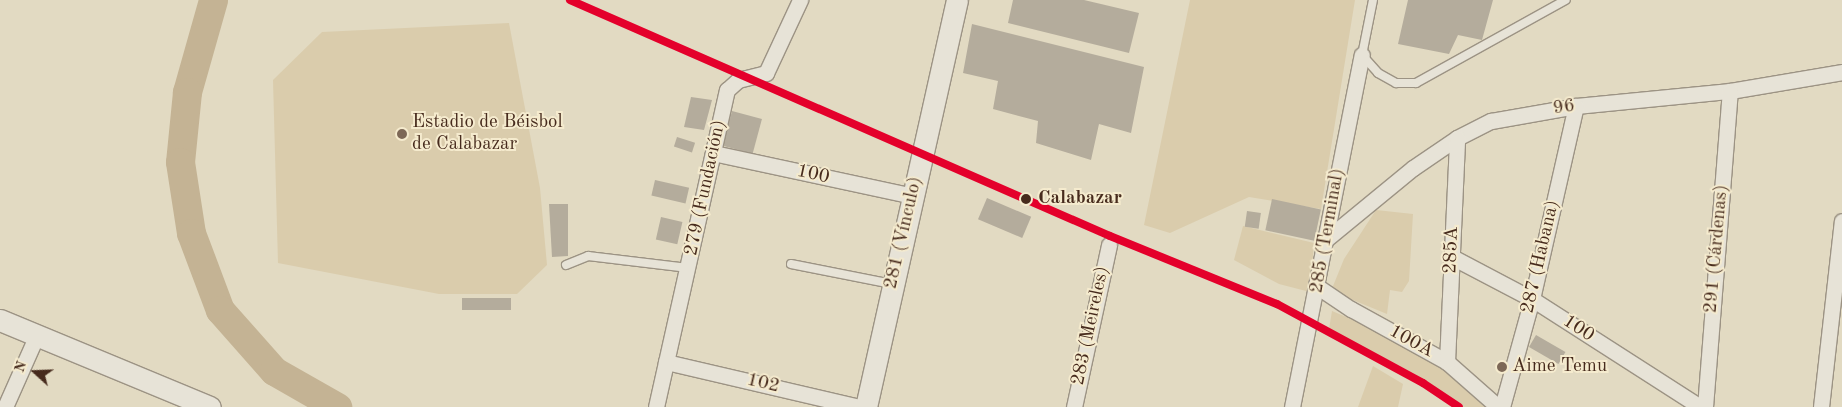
<!DOCTYPE html>
<meta charset="utf-8">
<style>
body{margin:0}
#map{position:relative;width:1842px;height:407px;overflow:hidden;background:#e2dac2;font-family:"Old Standard TT",serif}
div>[style]{position:absolute}
[style*='--x']{left:calc(var(--x)*1px);top:calc(var(--y)*1px);width:calc(var(--w)*1px);rotate:calc(var(--a)*1deg)}
.green>*{inset:0;background:#daccac}
.river>*{height:29px;margin:-14.5px;padding:0 14.5px;transform-origin:14.5px;border-radius:14.5px;background:#c4b394}
.building>*{inset:0;background:#b4ac9c;transform-origin:0 0}
.roads{filter:drop-shadow(1px 0 #9c9384) drop-shadow(-1px 0 #9c9384) drop-shadow(0 1px #9c9384) drop-shadow(0 -1px #9c9384)}
.service>*{height:8px;margin:-4px;padding:0 4px;transform-origin:4px;border-radius:4px;background:#e7e3d7}
.minor>*{height:15px;margin:-7.5px;padding:0 7.5px;transform-origin:7.5px;border-radius:7.5px;background:#e7e3d7}
.secondary>*{height:21px;margin:-10.5px;padding:0 10.5px;transform-origin:10.5px;border-radius:10.5px;background:#e7e3d7}
.rail-1>*{height:8px;margin:-4px;padding:0 4px;transform-origin:4px;border-radius:4px;background:#e4002b}
.dots>*{width:14px;height:14px;translate:-50% -50%;box-sizing:border-box;border:2px solid #f5ebce;border-radius:50%}
span{translate:-50% -50%;white-space:nowrap;text-align:center;line-height:1.15;-webkit-text-stroke:4px #f5ebce;paint-order:stroke}
.street-label{font-size:19px;color:#472b1d}
.poi-label{font-size:19px;color:#472b1d}
.left{translate:0 -50%;text-align:left}
.stop-label{font-size:19px;color:#472b1d;font-weight:700}
.north{position:absolute;left:10px;top:347px;width:50px;height:50px;-webkit-text-stroke:4px #f5ebce;paint-order:stroke;rotate:290deg;font-size:14px;font-weight:700;line-height:20px;text-align:center;color:#472b1d}
.north::after{content:'';display:block;margin:auto;width:18px;height:22px;background:#472b1d;clip-path:polygon(50% 0,100% 100%,50% 72%,0 100%)}
</style>
<div id="map">
<div class="green">
<div style="clip-path:polygon(1190px 0,1355px 0,1321px 209px,1249px 197px,1170px 233px,1144px 225px)"></div>
<div style="clip-path:polygon(509px 23px,540px 188px,547px 265px,517px 294px,439px 294px,278px 263px,273px 80px,322px 32px)"></div>
<div style="clip-path:polygon(1376px 210px,1413px 214px,1409px 281px,1402px 292px,1390px 290px,1387px 314px,1331px 291px,1344px 259px)"></div>
<div style="clip-path:polygon(1243px 226px,1314px 243px,1310px 292px,1279px 284px,1234px 260px)"></div>
<div style="clip-path:polygon(1332px 311px,1385px 333px,1446px 371px,1488px 407px,1461px 407px,1415px 374px,1329px 329px)"></div>
<div style="clip-path:polygon(1373px 366px,1403px 384px,1398px 407px,1358px 407px)"></div>
</div>
<div class="river">
<div style="--x:213;--y:0;--w:96;--a:105.8"></div>
<div style="--x:187;--y:92;--w:70;--a:95.7"></div>
<div style="--x:180;--y:162;--w:72;--a:81.2"></div>
<div style="--x:191;--y:233;--w:82;--a:69.4"></div>
<div style="--x:220;--y:310;--w:81;--a:48.5"></div>
<div style="--x:274;--y:371;--w:73;--a:29.7"></div>
</div>
<div class="building">
<div style="clip-path:polygon(1013px 0,1084px 0,1139px 13px,1129px 53px,1008px 23px)"></div>
<div style="clip-path:polygon(1408px 0,1493px 0,1482px 40px,1458px 35px,1449px 54px,1398px 44px)"></div>
<div style="clip-path:polygon(972px 24px,1144px 67px,1131px 133px,1099px 124px,1091px 160px,1036px 143px,1038px 121px,993px 109px,998px 81px,963px 73px)"></div>
<div style="clip-path:polygon(691px 97px,712px 100px,704px 130px,684px 127px)"></div>
<div style="left:732px;top:111px;width:31px;height:36px;rotate:15deg"></div>
<div style="left:677px;top:137px;width:19px;height:10px;rotate:18deg"></div>
<div style="left:655px;top:180px;width:35px;height:16px;rotate:13deg"></div>
<div style="left:987px;top:198px;width:48px;height:23px;rotate:23deg"></div>
<div style="left:1272px;top:199px;width:50px;height:32px;rotate:12deg"></div>
<div style="clip-path:polygon(549px 204px,568px 204px,568px 256px,552px 257px)"></div>
<div style="left:1247px;top:211px;width:14px;height:16px;rotate:8deg"></div>
<div style="left:661px;top:217px;width:22px;height:23px;rotate:13deg"></div>
<div style="left:462px;top:298px;width:49px;height:12px"></div>
<div style="left:1536px;top:335px;width:34px;height:14px;rotate:30deg"></div>
</div>
<div class="roads">
<div class="service">
<div style="--x:1373;--y:0;--w:56;--a:101.3"></div>
<div style="--x:1362;--y:55;--w:24;--a:48"></div>
<div style="--x:1378;--y:73;--w:21;--a:29"></div>
<div style="--x:1396;--y:83;--w:20;--a:0"></div>
<div style="--x:1416;--y:83;--w:171;--a:-29"></div>
<div style="--x:791;--y:264;--w:103;--a:11.2"></div>
<div style="--x:566;--y:265;--w:24;--a:-22"></div>
<div style="--x:588;--y:256;--w:101;--a:6.8"></div>
</div>
<div class="minor">
<div style="--x:713;--y:153;--w:205;--a:12.1"></div>
<div style="--x:1324;--y:241;--w:115;--a:-39.4"></div>
<div style="--x:1413;--y:168;--w:53;--a:-34.3"></div>
<div style="--x:1457;--y:138;--w:38;--a:-27"></div>
<div style="--x:1491;--y:121;--w:86;--a:-10"></div>
<div style="--x:1576;--y:106;--w:155;--a:-5.6"></div>
<div style="--x:1730;--y:91;--w:114;--a:-9.6"></div>
<div style="--x:1452;--y:257;--w:90;--a:27.7"></div>
<div style="--x:1532;--y:299;--w:200;--a:32.7"></div>
<div style="--x:1318;--y:287;--w:40;--a:34"></div>
<div style="--x:1351;--y:309;--w:110;--a:28.9"></div>
<div style="--x:1447;--y:362;--w:68;--a:41.4"></div>
<div style="--x:666;--y:362;--w:198;--a:13.1"></div>
<div style="--x:1447;--y:362;--w:224;--a:-87.4"></div>
<div style="--x:5;--y:407;--w:77;--a:-66.1"></div>
<div style="--x:656;--y:407;--w:325;--a:-77.4"></div>
<div style="--x:727;--y:90;--w:15;--a:-42"></div>
<div style="--x:738;--y:80;--w:29;--a:-14"></div>
<div style="--x:766;--y:73;--w:81;--a:-65"></div>
<div style="--x:1074;--y:407;--w:166;--a:-77.8"></div>
<div style="--x:1292;--y:407;--w:359;--a:-78.8"></div>
<div style="--x:1502;--y:407;--w:112;--a:-74.5"></div>
<div style="--x:1532;--y:299;--w:198;--a:-77.2"></div>
<div style="--x:1705;--y:407;--w:317;--a:-85.5"></div>
<div style="--x:1821;--y:407;--w:187;--a:-83.6"></div>
</div>
<div class="secondary">
<div style="--x:0;--y:320;--w:227;--a:22.5"></div>
<div style="--x:866;--y:407;--w:417;--a:-77.4"></div>
</div>
</div>
<div class="rail-1">
<div style="--x:570;--y:0;--w:589;--a:23.61"></div>
<div style="--x:1110;--y:236;--w:180;--a:22.2"></div>
<div style="--x:1277;--y:304;--w:166;--a:28.4"></div>
<div style="--x:1423;--y:383;--w:43;--a:33.7"></div>
</div>
<div class="dots">
<div style="left:402px;top:134px;background:#7d6857"></div>
<div style="left:1026px;top:199px;background:#472b1d"></div>
<div style="left:1502px;top:367px;background:#7d6857"></div>
</div>
<div class="street-label">
<span style="left:1564px;top:108px;rotate:-8deg">96</span>
<span style="left:813px;top:175px;rotate:12deg">100</span>
<span style="left:706px;top:188px;rotate:-78deg">279 (Fundación)</span>
<span style="left:1328px;top:231px;rotate:-80deg">285 (Terminal)</span>
<span style="left:904px;top:233px;rotate:-77deg">281 (Vínculo)</span>
<span style="left:1717px;top:249px;rotate:-85deg">291 (Cárdenas)</span>
<span style="left:1452px;top:250px;rotate:-88deg">285A</span>
<span style="left:1541px;top:257px;rotate:-77deg">287 (Habana)</span>
<span style="left:1091px;top:326px;rotate:-78deg">283 (Meireles)</span>
<span style="left:1578px;top:329px;rotate:33deg">100</span>
<span style="left:1411px;top:342px;rotate:29deg">100A</span>
<span style="left:763px;top:384px;rotate:13deg">102</span>
</div>
<div class="poi-label">
<span class="left" style="left:412px;top:134px">Estadio de Béisbol<br>de Calabazar</span>
<span class="left" style="left:1512px;top:367px">Aime Temu</span>
</div>
<div class="stop-label">
<span class="left" style="left:1038px;top:199px">Calabazar</span>
</div>
<div class="north">N</div>
</div>
